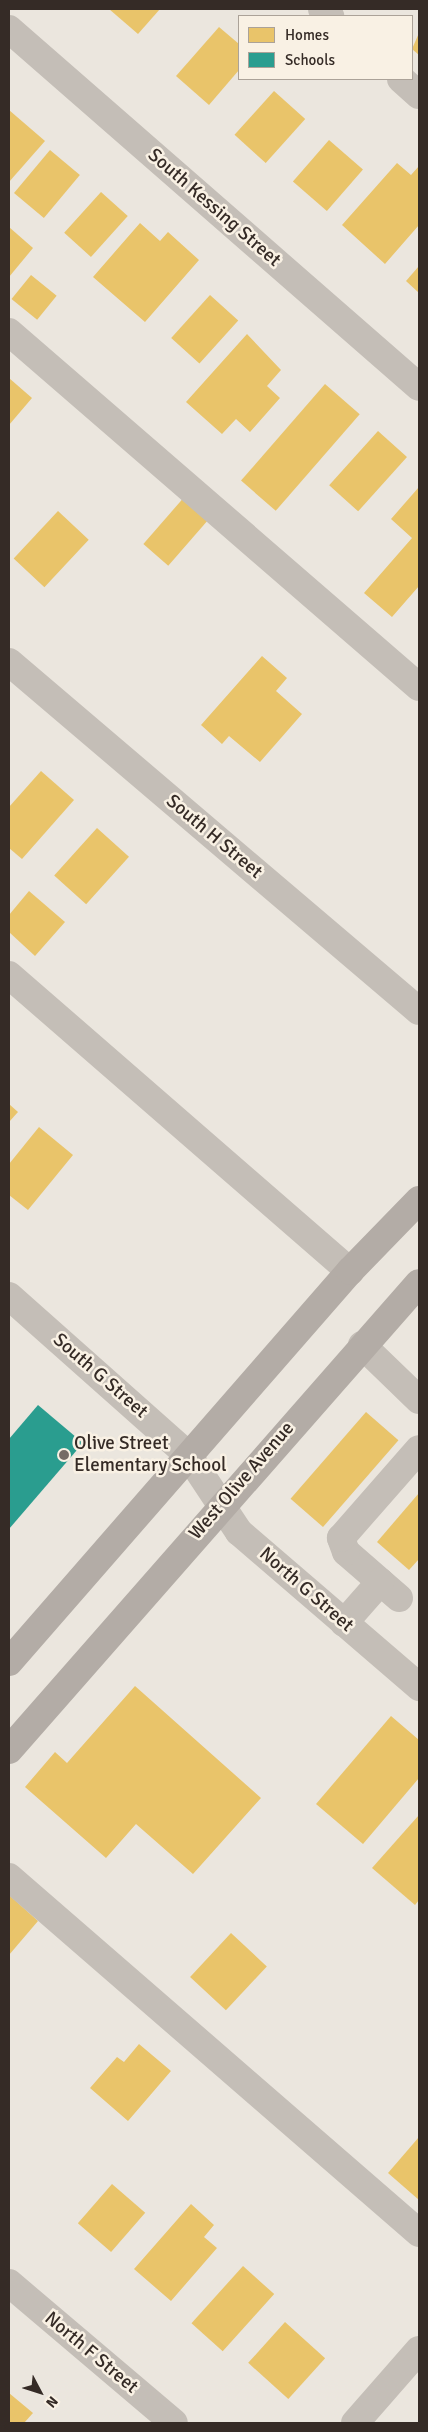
<!DOCTYPE html>
<style>
body{margin:0}
#map{position:relative;width:428px;height:2432px;overflow:hidden;background:#ebe6de;font-family:Signika,sans-serif}
div>[style]{position:absolute}
[style*='--x']{left:calc(var(--x)*1px);top:calc(var(--y)*1px);width:calc(var(--w)*1px);rotate:calc(var(--a)*1deg)}
.homes>*{inset:0;background:#e9c46a;transform-origin:0 0}
.schools>*{inset:0;background:#2a9d8f}
.minor>*{height:28px;margin:-14px;padding:0 14px;transform-origin:14px;border-radius:14px;background:#c4beb7}
.major>*{height:28px;margin:-14px;padding:0 14px;transform-origin:14px;border-radius:14px;background:#b3aca6}
.dots>*{width:14px;height:14px;translate:-50% -50%;box-sizing:border-box;border:2px solid #f9f1e4;border-radius:50%}
span{translate:-50% -50%;white-space:nowrap;text-align:center;line-height:1.15;-webkit-text-stroke:5px #f9f1e4;paint-order:stroke}
.street-label{font-size:19px;color:#352b26}
.poi-label{font-size:19px;color:#352b26}
.left{translate:0 -50%;text-align:left}
.frame{position:absolute;inset:0;border:10px solid #352b26;pointer-events:none}
.legend{position:absolute;left:238px;top:15px;width:175px;height:65px;box-sizing:border-box;background:#f9f1e4;border:1px solid #aba298;margin:0;padding:6px 9px;list-style:none;font-size:15px;color:#352b26}
.legend li{display:flex;align-items:center;gap:10px;height:25px}
.legend b{width:25px;border:1px solid #aba298}
.north{position:absolute;left:15px;top:2367px;width:50px;height:50px;-webkit-text-stroke:4px #f9f1e4;paint-order:stroke;rotate:130deg;font-size:14px;font-weight:700;line-height:20px;text-align:center;color:#352b26}
.north::after{content:'';display:block;margin:auto;width:18px;height:22px;background:#352b26;clip-path:polygon(50% 0,100% 100%,50% 72%,0 100%)}
</style>
<div id="map">
<div class="homes">
<div style="clip-path:polygon(109px 9px,160px 9px,138px 34px)"></div>
<div style="clip-path:polygon(219px 27px,239px 44px,239px 70px,209px 105px,176px 76px)"></div>
<div style="clip-path:polygon(419px 33px,419px 55px,412px 49px)"></div>
<div style="left:274px;top:91px;width:42px;height:59px;rotate:42deg"></div>
<div style="clip-path:polygon(9px 110px,45px 141px,9px 182px)"></div>
<div style="left:329px;top:140px;width:45px;height:55px;rotate:41deg"></div>
<div style="left:50px;top:150px;width:39px;height:56px;rotate:40deg"></div>
<div style="clip-path:polygon(397px 163px,411px 175px,419px 166px,419px 225px,385px 264px,342px 225px)"></div>
<div style="left:101px;top:192px;width:36px;height:55px;rotate:42deg"></div>
<div style="clip-path:polygon(140px 223px,160px 241px,168px 232px,199px 260px,145px 322px,93px 277px)"></div>
<div style="clip-path:polygon(9px 227px,33px 248px,9px 277px)"></div>
<div style="clip-path:polygon(419px 266px,419px 293px,406px 281px)"></div>
<div style="left:31px;top:275px;width:33px;height:31px;rotate:39deg"></div>
<div style="left:210px;top:295px;width:38px;height:58px;rotate:42deg"></div>
<div style="clip-path:polygon(247px 334px,281px 370px,267px 386px,280px 398px,250px 432px,236px 419px,222px 434px,186px 402px)"></div>
<div style="clip-path:polygon(9px 378px,32px 398px,9px 425px)"></div>
<div style="left:325px;top:384px;width:46px;height:128px;rotate:41deg"></div>
<div style="left:378px;top:431px;width:39px;height:73px;rotate:42deg"></div>
<div style="clip-path:polygon(419px 487px,419px 586px,392px 617px,364px 593px,412px 538px,391px 519px)"></div>
<div style="left:186px;top:495px;width:33px;height:65px;rotate:41deg"></div>
<div style="left:58px;top:511px;width:42px;height:65px;rotate:43deg"></div>
<div style="clip-path:polygon(262px 656px,287px 678px,276px 691px,302px 714px,260px 762px,229px 736px,222px 744px,201px 725px)"></div>
<div style="clip-path:polygon(41px 771px,74px 800px,22px 859px,9px 848px,9px 807px)"></div>
<div style="left:97px;top:828px;width:43px;height:64px;rotate:42deg"></div>
<div style="clip-path:polygon(29px 891px,65px 922px,35px 956px,9px 932px,9px 915px)"></div>
<div style="clip-path:polygon(9px 1104px,18px 1112px,9px 1122px)"></div>
<div style="clip-path:polygon(39px 1127px,73px 1155px,28px 1210px,9px 1195px,9px 1164px)"></div>
<div style="left:366px;top:1412px;width:43px;height:115px;rotate:41deg"></div>
<div style="clip-path:polygon(419px 1493px,419px 1559px,409px 1570px,377px 1542px)"></div>
<div style="clip-path:polygon(135px 1686px,261px 1798px,193px 1874px,136px 1824px,106px 1858px,25px 1787px,55px 1752px,67px 1763px)"></div>
<div style="clip-path:polygon(391px 1716px,419px 1740px,419px 1778px,363px 1844px,316px 1804px)"></div>
<div style="clip-path:polygon(419px 1815px,419px 1900px,415px 1905px,372px 1868px)"></div>
<div style="clip-path:polygon(9px 1895px,38px 1921px,9px 1955px)"></div>
<div style="left:231px;top:1933px;width:49px;height:60px;rotate:43deg"></div>
<div style="clip-path:polygon(139px 2044px,171px 2071px,128px 2121px,90px 2088px,117px 2057px,124px 2062px)"></div>
<div style="clip-path:polygon(419px 2137px,419px 2200px,388px 2173px)"></div>
<div style="left:112px;top:2184px;width:44px;height:52px;rotate:41deg"></div>
<div style="clip-path:polygon(191px 2204px,214px 2225px,204px 2237px,217px 2248px,171px 2301px,134px 2269px)"></div>
<div style="left:243px;top:2266px;width:42px;height:77px;rotate:42deg"></div>
<div style="left:285px;top:2322px;width:54px;height:55px;rotate:42deg"></div>
<div style="clip-path:polygon(9px 2393px,33px 2413px,24px 2423px,9px 2423px)"></div>
</div>
<div class="schools">
<div style="clip-path:polygon(38px 1405px,83px 1443px,9px 1529px,9px 1439px)"></div>
</div>
<div class="minor">
<div style="--x:322;--y:9;--w:11;--a:41"></div>
<div style="--x:9;--y:29;--w:544;--a:41.13"></div>
<div style="--x:401;--y:79;--w:24;--a:42"></div>
<div style="--x:9;--y:332;--w:542;--a:40.89"></div>
<div style="--x:9;--y:662;--w:538;--a:40.41"></div>
<div style="--x:9;--y:975;--w:452;--a:41"></div>
<div style="--x:9;--y:1296;--w:239;--a:41.6"></div>
<div style="--x:188;--y:1455;--w:92;--a:56.5"></div>
<div style="--x:239;--y:1532;--w:238;--a:40.7"></div>
<div style="--x:362;--y:1345;--w:79;--a:44"></div>
<div style="--x:399;--y:1598;--w:70;--a:-139"></div>
<div style="--x:346;--y:1552;--w:15;--a:-110"></div>
<div style="--x:341;--y:1538;--w:118;--a:-48.8"></div>
<div style="--x:344;--y:1623;--w:55;--a:-48.7"></div>
<div style="--x:9;--y:1877;--w:543;--a:40.97"></div>
<div style="--x:9;--y:2283;--w:216;--a:40.3"></div>
<div style="--x:355;--y:2423;--w:97;--a:-48.8"></div>
</div>
<div class="major">
<div style="--x:9;--y:1662;--w:519;--a:-48.91"></div>
<div style="--x:350;--y:1271;--w:99;--a:-45.8"></div>
<div style="--x:9;--y:1750;--w:621;--a:-48.72"></div>
</div>
<div class="dots">
<div style="left:64px;top:1455px;background:#756c66"></div>
</div>
<div class="street-label">
<span style="left:214px;top:208px;rotate:41deg">South Kessing Street</span>
<span style="left:214px;top:837px;rotate:40deg">South H Street</span>
<span style="left:100px;top:1376px;rotate:41deg">South G Street</span>
<span style="left:242px;top:1481px;rotate:-49deg">West Olive Avenue</span>
<span style="left:306px;top:1590px;rotate:41deg">North G Street</span>
<span style="left:91px;top:2353px;rotate:40deg">North F Street</span>
</div>
<div class="poi-label">
<span class="left" style="left:74px;top:1455px">Olive Street<br>Elementary School</span>
</div>
<div class="frame"></div>
<ul class="legend">
<li><b style="height:14px;background:#e9c46a"></b>Homes</li>
<li><b style="height:14px;background:#2a9d8f"></b>Schools</li>
</ul>
<div class="north">N</div>
</div>
